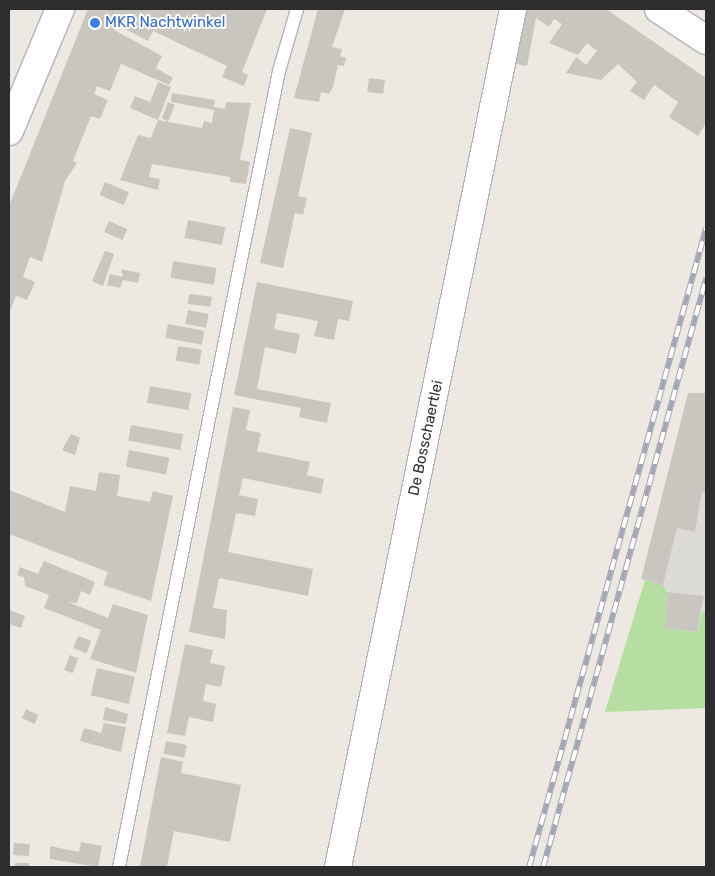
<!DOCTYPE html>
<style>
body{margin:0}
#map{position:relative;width:715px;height:876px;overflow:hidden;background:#ede8e1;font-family:Rubik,sans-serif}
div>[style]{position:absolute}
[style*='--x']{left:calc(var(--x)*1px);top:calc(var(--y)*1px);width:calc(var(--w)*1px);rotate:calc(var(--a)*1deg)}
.green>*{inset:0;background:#b6dea2}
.plaza>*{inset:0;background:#dddbd7}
.building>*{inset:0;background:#c9c6bf;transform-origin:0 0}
.roads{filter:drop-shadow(1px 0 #b1b3bc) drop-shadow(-1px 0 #b1b3bc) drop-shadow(0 1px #b1b3bc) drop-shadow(0 -1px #b1b3bc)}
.lane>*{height:12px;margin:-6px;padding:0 6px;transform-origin:6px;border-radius:6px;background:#fff}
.street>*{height:26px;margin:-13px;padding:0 13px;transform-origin:13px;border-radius:13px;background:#fff}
.secondary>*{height:28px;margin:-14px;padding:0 14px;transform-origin:14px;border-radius:14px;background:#fff}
.rail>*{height:5.5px;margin-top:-2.75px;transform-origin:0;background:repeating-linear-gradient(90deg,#fff 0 11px,#a4a6b5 0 22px);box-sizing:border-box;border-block:1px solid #a4a6b5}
.dots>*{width:14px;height:14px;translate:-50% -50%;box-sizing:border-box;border:2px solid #fff;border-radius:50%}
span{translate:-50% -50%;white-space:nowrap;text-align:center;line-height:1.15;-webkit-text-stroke:4px #fff;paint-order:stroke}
.shop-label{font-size:15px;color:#366cbe}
.left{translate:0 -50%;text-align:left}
.street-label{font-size:15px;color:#2d2d2d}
.frame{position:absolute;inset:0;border:10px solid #2d2d2d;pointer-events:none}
</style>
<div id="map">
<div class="green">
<div style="clip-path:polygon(645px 580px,663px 585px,667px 592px,665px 628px,697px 632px,702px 611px,706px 612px,706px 708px,605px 712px)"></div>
</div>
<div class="plaza">
<div style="clip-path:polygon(702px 492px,706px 492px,706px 612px,702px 611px,704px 596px,667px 592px,663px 585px,677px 528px,695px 532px)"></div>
</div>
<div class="building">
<div style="clip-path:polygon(88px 9px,267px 9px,242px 72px,248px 75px,244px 86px,222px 77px,227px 66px,153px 31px,148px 41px,116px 24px,114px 30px,162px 56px,156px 68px,173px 78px,169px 85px,121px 64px,110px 91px,97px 86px,94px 94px,108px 100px,100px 119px,91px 116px,73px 161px,77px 163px,65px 181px,42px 262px,30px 257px,23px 277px,35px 282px,27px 300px,16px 296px,9px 313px,9px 206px)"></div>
<div style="clip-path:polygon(318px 9px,345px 9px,332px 47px,342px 49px,340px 56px,346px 58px,344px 66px,338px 65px,333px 87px,329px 94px,321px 92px,319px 102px,294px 98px)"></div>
<div style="clip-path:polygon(527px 9px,606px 9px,706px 78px,706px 123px,698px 136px,669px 117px,678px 102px,654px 85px,644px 100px,630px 91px,637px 82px,618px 64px,601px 80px,566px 73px,576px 57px,586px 65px,597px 51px,587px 43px,578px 55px,549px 43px,562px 24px,554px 19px,549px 27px,536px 18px,527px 66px,516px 64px)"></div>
<div style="left:369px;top:78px;width:16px;height:14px;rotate:7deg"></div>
<div style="clip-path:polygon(158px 82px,171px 87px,158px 120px,130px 108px,135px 96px,150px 102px)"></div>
<div style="clip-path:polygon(172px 93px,215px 100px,214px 107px,225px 109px,226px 102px,251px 103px,240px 160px,250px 162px,246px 184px,230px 182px,230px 177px,152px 164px,149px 177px,160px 179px,158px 190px,120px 180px,138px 135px,151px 138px,158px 120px,168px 122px,162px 118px,168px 102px,175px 105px,168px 122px,202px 128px,204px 121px,212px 123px,214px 110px,171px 102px)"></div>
<div style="clip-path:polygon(290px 128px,312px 133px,298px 196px,307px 198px,303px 215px,295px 213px,283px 268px,260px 263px)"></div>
<div style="left:105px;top:182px;width:26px;height:14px;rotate:23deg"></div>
<div style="left:188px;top:220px;width:38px;height:18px;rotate:11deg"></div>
<div style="left:109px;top:221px;width:20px;height:12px;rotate:24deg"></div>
<div style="clip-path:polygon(105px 251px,114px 254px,103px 286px,92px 281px)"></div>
<div style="left:173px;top:261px;width:44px;height:17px;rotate:9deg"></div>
<div style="clip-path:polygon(121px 269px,140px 273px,138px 283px,123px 280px,120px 288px,107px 285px,110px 274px,123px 277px)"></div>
<div style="clip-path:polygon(257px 282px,353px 301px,349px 321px,338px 319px,334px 340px,314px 336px,318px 321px,277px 313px,274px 329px,300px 334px,296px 354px,265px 347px,257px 389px,331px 403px,327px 423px,299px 417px,301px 408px,234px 395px)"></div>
<div style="left:189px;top:294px;width:23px;height:10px;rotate:7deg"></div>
<div style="left:188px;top:310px;width:21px;height:14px;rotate:11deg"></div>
<div style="left:168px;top:324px;width:37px;height:14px;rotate:11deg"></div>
<div style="left:178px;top:346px;width:24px;height:15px;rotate:9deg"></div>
<div style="left:150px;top:386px;width:42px;height:17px;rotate:10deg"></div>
<div style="clip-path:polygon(688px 393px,706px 393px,706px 492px,702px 492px,695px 532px,677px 528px,663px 585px,641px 579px)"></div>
<div style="clip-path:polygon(233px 407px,250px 410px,246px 430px,261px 433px,257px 451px,310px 462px,307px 475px,324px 479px,321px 494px,243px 478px,239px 495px,258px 499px,255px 516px,236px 513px,228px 552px,313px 569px,308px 596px,219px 578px,213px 608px,227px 610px,225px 639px,189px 632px)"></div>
<div style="left:131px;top:425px;width:53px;height:16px;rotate:10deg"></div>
<div style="clip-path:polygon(71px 434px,80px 438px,75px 455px,62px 450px)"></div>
<div style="left:129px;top:450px;width:41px;height:17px;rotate:11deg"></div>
<div style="clip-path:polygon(99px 472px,120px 475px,117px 496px,150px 502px,153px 491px,173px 496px,151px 601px,103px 585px,108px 572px,9px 534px,9px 490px,65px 512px,70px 486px,96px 491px)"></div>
<div style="clip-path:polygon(44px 561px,95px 582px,90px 595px,81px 591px,77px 603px,68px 602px,108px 618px,113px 604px,148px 615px,136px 673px,90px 659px,101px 630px,44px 608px,49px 595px,25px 586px,24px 577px,17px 575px,20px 567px,38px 574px)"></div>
<div style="clip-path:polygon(667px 592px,704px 596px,697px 632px,665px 628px)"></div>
<div style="clip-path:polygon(9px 610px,25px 616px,21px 628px,9px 624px)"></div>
<div style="left:78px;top:636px;width:14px;height:13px;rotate:21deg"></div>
<div style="clip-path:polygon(185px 644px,213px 650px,210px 663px,225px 666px,221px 687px,206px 684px,203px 701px,216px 704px,213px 722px,189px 717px,185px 736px,167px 733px)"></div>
<div style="left:70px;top:655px;width:9px;height:16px;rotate:21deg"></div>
<div style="left:97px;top:668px;width:39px;height:28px;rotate:13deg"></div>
<div style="clip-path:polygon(105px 707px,128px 714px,126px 724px,103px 720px)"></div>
<div style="left:26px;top:709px;width:14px;height:10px;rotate:25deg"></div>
<div style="clip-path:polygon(104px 723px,126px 727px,121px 752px,80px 741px,84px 728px,101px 733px)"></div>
<div style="left:166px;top:741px;width:21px;height:13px;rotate:11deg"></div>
<div style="clip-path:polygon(161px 757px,183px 762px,181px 773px,241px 785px,230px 842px,174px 831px,167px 866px,140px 867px)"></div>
<div style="clip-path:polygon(81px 842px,102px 846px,98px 867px,50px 859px,50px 846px,79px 852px)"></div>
<div style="left:14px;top:843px;width:16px;height:12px;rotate:4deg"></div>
<div style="left:15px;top:863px;width:14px;height:4px"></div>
</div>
<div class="roads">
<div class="lane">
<div style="--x:119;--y:867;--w:812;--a:-78.63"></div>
<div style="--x:279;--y:71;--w:65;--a:-73.8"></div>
</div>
<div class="street">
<div style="--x:338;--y:867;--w:876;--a:-78.47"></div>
</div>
<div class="secondary">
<div style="--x:659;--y:9;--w:56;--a:33.4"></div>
<div style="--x:9;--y:131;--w:132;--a:-67.3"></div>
</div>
</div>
<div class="rail">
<div style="--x:529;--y:867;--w:663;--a:-74.52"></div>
<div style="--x:543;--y:867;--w:611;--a:-74.53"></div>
</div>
<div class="dots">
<div style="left:95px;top:23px;background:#3f7fe0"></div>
</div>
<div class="shop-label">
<span class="left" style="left:105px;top:23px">MKR Nachtwinkel</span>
</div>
<div class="street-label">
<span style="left:426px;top:438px;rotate:-78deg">De Bosschaertlei</span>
</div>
<div class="frame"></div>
</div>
